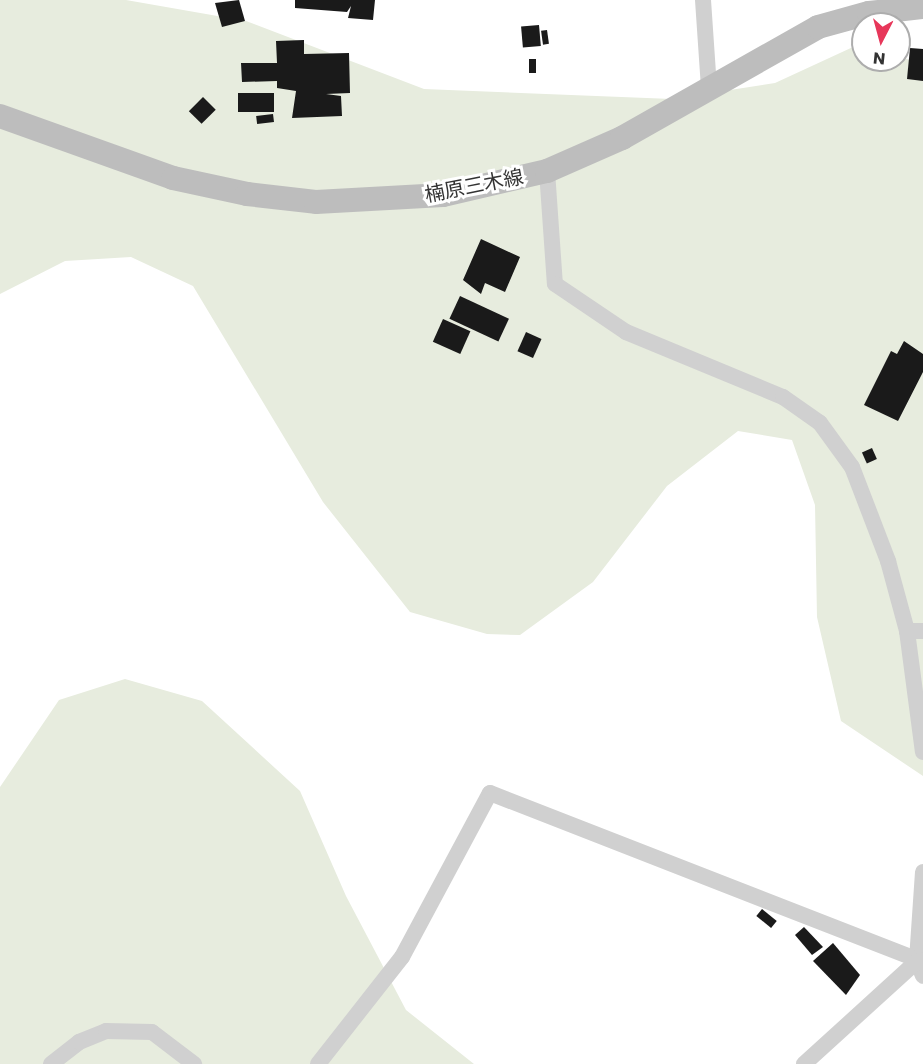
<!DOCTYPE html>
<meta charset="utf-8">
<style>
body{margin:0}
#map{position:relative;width:923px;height:1064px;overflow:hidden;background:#fff;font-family:Poppins,"Noto Sans JP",sans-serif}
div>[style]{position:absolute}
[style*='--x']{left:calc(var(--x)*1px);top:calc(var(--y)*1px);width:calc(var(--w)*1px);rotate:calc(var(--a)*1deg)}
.green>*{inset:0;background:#e7ecde}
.building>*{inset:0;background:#1a1a1a;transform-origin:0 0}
.minor>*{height:16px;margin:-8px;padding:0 8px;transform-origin:8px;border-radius:8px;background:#d0d0d0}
.secondary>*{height:24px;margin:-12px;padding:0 12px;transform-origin:12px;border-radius:12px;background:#bdbdbd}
span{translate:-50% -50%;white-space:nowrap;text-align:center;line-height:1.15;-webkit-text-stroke:6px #fff;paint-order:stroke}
.street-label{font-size:20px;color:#333}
.north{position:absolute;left:851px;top:12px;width:60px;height:60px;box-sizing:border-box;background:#fff;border:2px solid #adadad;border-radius:50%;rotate:186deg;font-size:16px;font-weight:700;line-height:24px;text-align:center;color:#333}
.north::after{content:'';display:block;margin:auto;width:21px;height:27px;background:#e7375a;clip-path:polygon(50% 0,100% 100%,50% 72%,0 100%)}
</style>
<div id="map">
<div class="green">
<div style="clip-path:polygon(0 0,126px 0,246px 21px,424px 89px,672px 99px,775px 83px,853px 47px,863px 49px,863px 60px,899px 60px,899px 55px,923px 67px,923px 776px,841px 721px,817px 617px,815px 505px,792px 440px,738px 431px,667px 486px,593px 582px,520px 635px,487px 634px,410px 612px,323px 502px,193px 286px,131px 257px,65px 261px,0 294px)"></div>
<div style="clip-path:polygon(125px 679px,202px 701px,300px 791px,346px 896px,406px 1010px,474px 1064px,0 1064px,0 787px,59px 700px)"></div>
</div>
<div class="building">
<div style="clip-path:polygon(239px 0,245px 21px,222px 27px,215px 3px)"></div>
<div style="clip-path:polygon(295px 0,375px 0,373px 20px,348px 18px,351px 6px,347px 12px,295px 8px)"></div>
<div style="left:539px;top:25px;width:21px;height:18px;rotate:85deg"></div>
<div style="left:547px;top:30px;width:14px;height:6px;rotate:82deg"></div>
<div style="clip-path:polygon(304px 40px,304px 54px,349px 53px,350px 93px,326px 94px,341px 96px,342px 116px,292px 118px,296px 91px,277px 88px,277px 81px,242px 82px,241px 63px,277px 63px,276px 41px)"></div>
<div style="clip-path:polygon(910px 48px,923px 49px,923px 81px,907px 79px)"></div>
<div style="left:529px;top:59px;width:7px;height:14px"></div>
<div style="left:274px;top:93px;width:19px;height:36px;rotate:90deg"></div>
<div style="left:203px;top:97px;width:18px;height:20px;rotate:45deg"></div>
<div style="left:273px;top:114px;width:8px;height:17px;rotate:83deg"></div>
<div style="clip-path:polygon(481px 239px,520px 257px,505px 292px,485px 283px,481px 294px,463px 280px)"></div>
<div style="left:460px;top:296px;width:54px;height:25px;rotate:25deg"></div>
<div style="left:443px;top:319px;width:30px;height:25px;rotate:24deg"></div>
<div style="left:526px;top:332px;width:17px;height:21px;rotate:24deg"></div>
<div style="clip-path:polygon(904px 341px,923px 354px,923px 372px,898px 421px,864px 405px,891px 351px,897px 354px)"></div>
<div style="left:872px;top:448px;width:12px;height:11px;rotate:66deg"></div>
<div style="left:762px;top:909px;width:19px;height:9px;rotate:39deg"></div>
<div style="clip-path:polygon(804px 927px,823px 947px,812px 955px,795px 935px)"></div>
<div style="clip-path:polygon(833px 943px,860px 975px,846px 995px,813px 961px)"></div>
</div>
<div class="minor">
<div style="--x:703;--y:0;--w:87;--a:86.1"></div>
<div style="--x:547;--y:171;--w:113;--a:86"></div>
<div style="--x:555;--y:284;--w:86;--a:34.1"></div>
<div style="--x:626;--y:332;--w:170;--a:22.5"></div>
<div style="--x:783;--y:397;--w:45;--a:35.1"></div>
<div style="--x:820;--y:423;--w:54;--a:54"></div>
<div style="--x:852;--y:467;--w:101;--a:69"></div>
<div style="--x:888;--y:561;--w:73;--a:74.8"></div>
<div style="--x:907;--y:631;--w:122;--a:82.5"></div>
<div style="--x:907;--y:631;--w:16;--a:0"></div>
<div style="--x:923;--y:872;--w:89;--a:93.9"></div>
<div style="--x:917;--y:961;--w:16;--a:68"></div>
<div style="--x:51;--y:1064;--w:36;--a:-38"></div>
<div style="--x:79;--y:1042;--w:29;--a:-22"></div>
<div style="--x:106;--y:1031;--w:46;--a:1.2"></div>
<div style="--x:152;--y:1032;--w:53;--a:37.3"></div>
<div style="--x:318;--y:1064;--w:136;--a:-51.9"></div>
<div style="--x:402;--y:957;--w:186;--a:-61.8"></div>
<div style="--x:490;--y:793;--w:465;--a:21.3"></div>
<div style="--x:804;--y:1064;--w:153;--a:-42.3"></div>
</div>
<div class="secondary">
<div style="--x:0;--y:116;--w:184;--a:19.7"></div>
<div style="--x:173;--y:178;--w:76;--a:12.2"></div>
<div style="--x:247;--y:194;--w:69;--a:6.6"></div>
<div style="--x:316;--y:202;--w:127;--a:-3.2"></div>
<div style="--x:443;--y:195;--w:107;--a:-13"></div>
<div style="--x:547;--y:171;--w:82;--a:-23.7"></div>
<div style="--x:622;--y:138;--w:225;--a:-29.5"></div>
<div style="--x:818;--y:27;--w:53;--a:-15.4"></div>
<div style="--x:869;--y:13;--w:54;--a:-6.3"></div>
</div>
<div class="street-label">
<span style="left:474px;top:186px;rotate:-11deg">楠原三木線</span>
</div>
<div class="north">N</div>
</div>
